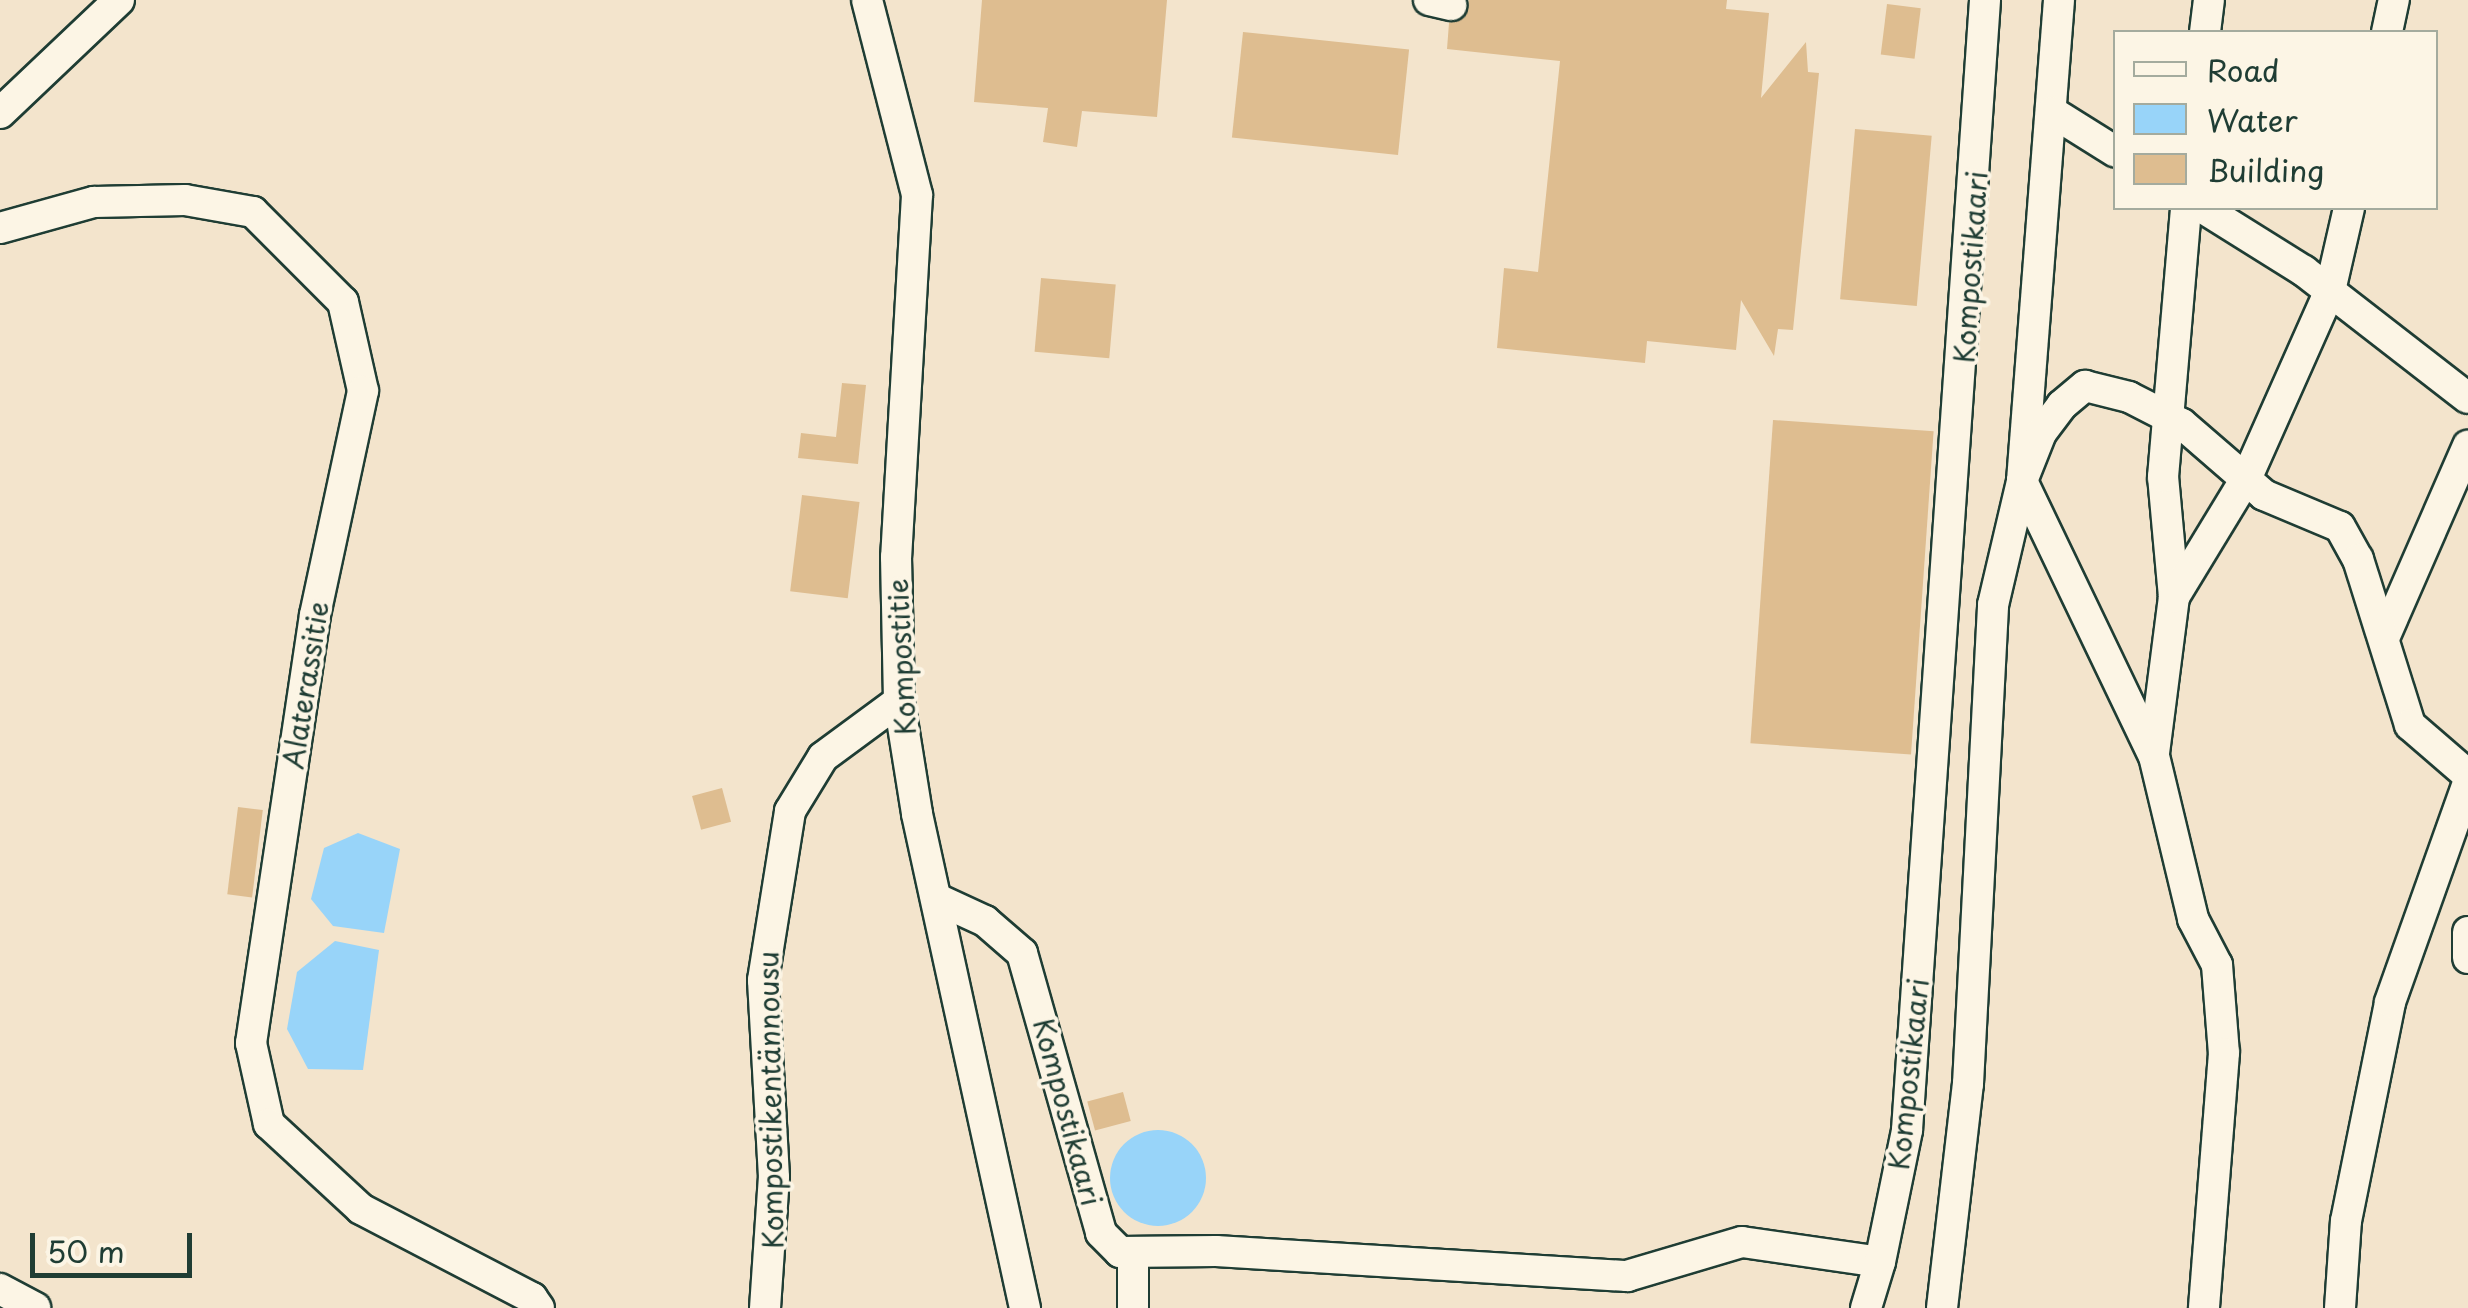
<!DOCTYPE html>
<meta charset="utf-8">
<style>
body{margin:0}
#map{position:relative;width:2468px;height:1308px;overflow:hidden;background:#fcf5e5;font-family:"Playpen Sans",sans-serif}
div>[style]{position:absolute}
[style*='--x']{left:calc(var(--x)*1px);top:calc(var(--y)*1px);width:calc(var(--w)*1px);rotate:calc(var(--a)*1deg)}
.built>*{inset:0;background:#f3e4cc}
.water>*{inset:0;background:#98d4f9}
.round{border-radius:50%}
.building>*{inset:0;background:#debd90;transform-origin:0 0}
.roads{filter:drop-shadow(2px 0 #1f3d34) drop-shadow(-2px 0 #1f3d34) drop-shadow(0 2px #1f3d34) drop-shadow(0 -2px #1f3d34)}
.minor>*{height:30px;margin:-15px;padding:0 15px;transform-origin:15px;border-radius:15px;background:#fcf5e5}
span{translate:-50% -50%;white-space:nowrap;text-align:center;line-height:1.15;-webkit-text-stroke:8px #fcf5e5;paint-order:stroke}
.street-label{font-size:28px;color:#1f3d34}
.legend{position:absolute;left:2113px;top:30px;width:325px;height:180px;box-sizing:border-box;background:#fcf5e5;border:2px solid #a4ab9e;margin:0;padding:12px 18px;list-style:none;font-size:30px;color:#1f3d34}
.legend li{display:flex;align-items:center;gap:20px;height:50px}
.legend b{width:50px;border:2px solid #a4ab9e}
.scale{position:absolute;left:30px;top:1233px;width:162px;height:45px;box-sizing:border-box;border:5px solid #1f3d34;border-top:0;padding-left:12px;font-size:30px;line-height:35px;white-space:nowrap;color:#1f3d34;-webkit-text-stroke:8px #fcf5e5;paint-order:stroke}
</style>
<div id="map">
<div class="built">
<div style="clip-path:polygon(evenodd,0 0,2468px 0,2468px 1308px,0 1308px,0 0,2116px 32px,2436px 32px,2436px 208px,2116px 208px,2116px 32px)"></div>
</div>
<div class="water">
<div style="clip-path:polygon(358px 833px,400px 849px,384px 933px,333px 926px,311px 899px,324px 848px)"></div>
<div style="clip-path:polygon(335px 941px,379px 950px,363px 1070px,308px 1069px,287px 1029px,297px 972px)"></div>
<div class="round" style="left:1110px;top:1130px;width:96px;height:96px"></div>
</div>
<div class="building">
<div style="clip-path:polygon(982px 0,1167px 0,1157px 117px,1082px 111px,1077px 147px,1043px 142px,1048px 108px,974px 102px)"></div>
<div style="clip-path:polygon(1469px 0,1727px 0,1726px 9px,1769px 13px,1761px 98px,1806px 42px,1808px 72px,1819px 73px,1793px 330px,1778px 329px,1774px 356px,1741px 300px,1736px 350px,1647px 341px,1645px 363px,1497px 348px,1504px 268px,1538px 272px,1560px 61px,1447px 49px,1449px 23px,1465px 17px)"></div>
<div style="left:1887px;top:4px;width:34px;height:51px;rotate:7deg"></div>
<div style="left:1243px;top:32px;width:167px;height:106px;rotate:6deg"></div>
<div style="left:1855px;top:129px;width:77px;height:171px;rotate:5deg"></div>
<div style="left:1041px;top:278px;width:75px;height:74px;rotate:5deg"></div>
<div style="clip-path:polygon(842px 383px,866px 385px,858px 464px,798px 458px,801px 433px,836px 437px)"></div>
<div style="left:1773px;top:420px;width:161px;height:324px;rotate:4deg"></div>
<div style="left:802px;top:495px;width:58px;height:97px;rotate:7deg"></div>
<div style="left:722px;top:788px;width:35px;height:31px;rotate:75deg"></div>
<div style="left:238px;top:807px;width:25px;height:88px;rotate:7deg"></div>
<div style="left:1123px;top:1092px;width:30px;height:37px;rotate:75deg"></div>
</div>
<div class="roads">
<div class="minor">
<div style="--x:867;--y:0;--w:201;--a:75.6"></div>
<div style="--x:917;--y:195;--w:363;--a:93.3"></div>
<div style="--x:896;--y:557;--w:144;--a:88.8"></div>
<div style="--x:899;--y:701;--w:114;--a:80.9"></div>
<div style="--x:917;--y:814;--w:506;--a:77.67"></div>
<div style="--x:1429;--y:0;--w:23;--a:13"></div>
<div style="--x:2059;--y:0;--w:482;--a:94.4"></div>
<div style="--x:2022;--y:481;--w:305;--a:64.4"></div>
<div style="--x:2154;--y:756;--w:168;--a:76.5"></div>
<div style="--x:2193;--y:919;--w:52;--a:62.4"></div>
<div style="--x:2217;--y:965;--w:88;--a:85.5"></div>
<div style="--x:2224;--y:1053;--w:256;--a:94.5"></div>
<div style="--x:2205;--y:32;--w:32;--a:-83"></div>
<div style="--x:2387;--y:32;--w:33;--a:-78"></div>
<div style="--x:2052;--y:112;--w:75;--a:32"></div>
<div style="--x:0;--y:113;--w:164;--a:-43.5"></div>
<div style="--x:2203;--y:208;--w:119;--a:32"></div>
<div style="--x:2304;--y:271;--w:207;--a:37.8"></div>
<div style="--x:0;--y:228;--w:98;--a:-15.5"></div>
<div style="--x:94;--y:202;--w:91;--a:-1.3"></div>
<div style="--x:185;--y:200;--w:69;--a:10"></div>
<div style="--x:253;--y:212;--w:127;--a:45"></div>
<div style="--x:343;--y:302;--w:91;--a:77.3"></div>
<div style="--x:363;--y:391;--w:229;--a:102.1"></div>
<div style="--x:315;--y:615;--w:433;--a:98.5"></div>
<div style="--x:251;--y:1043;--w:83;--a:77.5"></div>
<div style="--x:269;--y:1124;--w:125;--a:42.7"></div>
<div style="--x:361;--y:1209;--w:193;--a:27.5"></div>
<div style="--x:532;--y:1298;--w:12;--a:55"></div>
<div style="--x:2174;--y:597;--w:121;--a:-95.2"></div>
<div style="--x:2163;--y:477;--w:270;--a:-85.1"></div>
<div style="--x:2384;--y:638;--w:210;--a:-66.4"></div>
<div style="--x:2154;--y:753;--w:157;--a:-82.7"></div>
<div style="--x:2174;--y:597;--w:140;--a:-58.7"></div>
<div style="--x:2247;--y:477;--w:204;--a:-66"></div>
<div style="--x:2330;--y:291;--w:85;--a:-77.1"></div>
<div style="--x:937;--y:899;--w:53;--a:24.6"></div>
<div style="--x:985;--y:921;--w:49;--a:40.9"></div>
<div style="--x:1022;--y:953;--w:291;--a:74.2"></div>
<div style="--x:1101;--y:1233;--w:27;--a:45"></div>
<div style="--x:1120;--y:1252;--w:96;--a:-0.6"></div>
<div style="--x:1216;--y:1251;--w:412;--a:3.5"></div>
<div style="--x:1627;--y:1276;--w:120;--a:-16.5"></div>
<div style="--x:1742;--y:1242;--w:139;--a:8.2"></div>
<div style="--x:1880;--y:1262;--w:135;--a:-78.4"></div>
<div style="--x:1907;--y:1130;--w:1133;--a:-86.05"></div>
<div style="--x:2468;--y:932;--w:26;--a:90"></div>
<div style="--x:0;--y:1289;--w:40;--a:28"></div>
<div style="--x:765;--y:1308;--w:131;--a:-86.1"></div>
<div style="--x:774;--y:1177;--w:197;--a:-93.2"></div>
<div style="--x:763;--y:980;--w:171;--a:-80.9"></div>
<div style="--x:790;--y:811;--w:63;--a:-58.6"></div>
<div style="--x:823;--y:757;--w:94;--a:-36.4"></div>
<div style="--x:1133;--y:1308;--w:55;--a:-90"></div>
<div style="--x:1866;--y:1308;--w:48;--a:-73.1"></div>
<div style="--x:1942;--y:1308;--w:226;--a:-83.4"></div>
<div style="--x:1968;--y:1084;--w:480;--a:-87"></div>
<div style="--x:1993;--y:605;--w:127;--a:-76.8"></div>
<div style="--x:2022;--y:481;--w:52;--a:-68.4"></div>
<div style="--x:2041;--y:433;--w:35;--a:-53"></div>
<div style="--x:2062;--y:405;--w:30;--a:-40"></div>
<div style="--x:2085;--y:386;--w:45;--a:14"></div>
<div style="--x:2129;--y:397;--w:59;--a:27"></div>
<div style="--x:2182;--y:424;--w:108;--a:40.9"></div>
<div style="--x:2264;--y:495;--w:82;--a:22.8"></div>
<div style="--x:2340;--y:527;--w:37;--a:61"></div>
<div style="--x:2358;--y:559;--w:174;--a:72.6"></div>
<div style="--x:2410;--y:725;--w:77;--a:40.8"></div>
<div style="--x:2340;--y:1308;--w:87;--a:-86.1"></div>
<div style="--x:2346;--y:1221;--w:223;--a:-78.6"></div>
<div style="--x:2390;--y:1002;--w:232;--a:-70.4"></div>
</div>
</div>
<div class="street-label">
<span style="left:1970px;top:267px;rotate:-86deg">Kompostikaari</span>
<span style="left:901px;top:657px;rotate:-93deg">Kompostitie</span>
<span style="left:305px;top:685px;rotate:-81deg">Alaterassitie</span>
<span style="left:1908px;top:1074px;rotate:-84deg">Kompostikaari</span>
<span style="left:770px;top:1100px;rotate:-91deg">Kompostikentännousu</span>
<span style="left:1068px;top:1112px;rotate:75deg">Kompostikaari</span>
</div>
<ul class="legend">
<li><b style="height:12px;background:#fcf5e5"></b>Road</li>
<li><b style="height:28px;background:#98d4f9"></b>Water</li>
<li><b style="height:28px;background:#debd90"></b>Building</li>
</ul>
<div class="scale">50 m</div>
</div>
